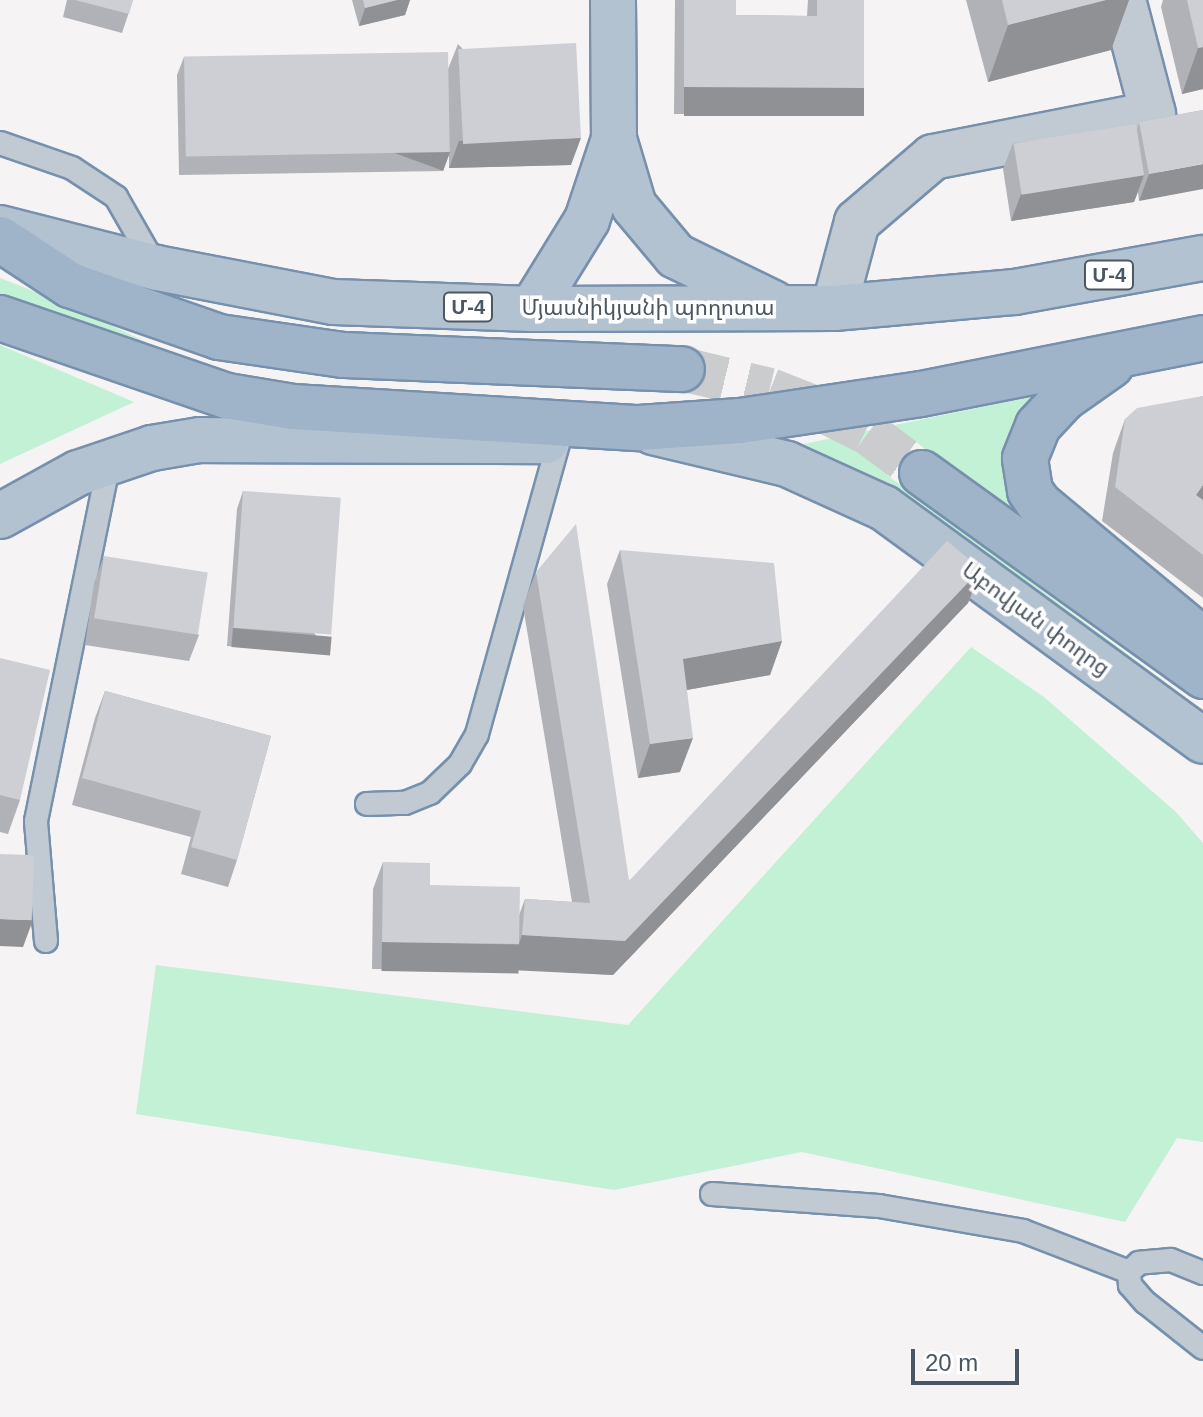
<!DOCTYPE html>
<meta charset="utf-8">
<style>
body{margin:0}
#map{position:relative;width:1203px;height:1417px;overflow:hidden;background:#f5f3f3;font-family:Arial,"Noto Sans Armenian",sans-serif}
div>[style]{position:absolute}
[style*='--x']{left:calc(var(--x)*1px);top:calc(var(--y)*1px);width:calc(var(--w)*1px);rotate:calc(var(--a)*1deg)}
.green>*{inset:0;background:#c3f1d5}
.trunk-tunnel>*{height:44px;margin-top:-22px;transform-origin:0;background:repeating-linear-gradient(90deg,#caccce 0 44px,transparent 0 66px)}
.roads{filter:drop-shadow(2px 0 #7690ad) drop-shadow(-2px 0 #7690ad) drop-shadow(0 2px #7690ad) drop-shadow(0 -2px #7690ad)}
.service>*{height:22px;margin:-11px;padding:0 11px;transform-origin:11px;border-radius:11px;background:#c1cad2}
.minor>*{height:44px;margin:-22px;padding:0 22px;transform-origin:22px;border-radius:22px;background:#c1cad2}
.primary>*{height:44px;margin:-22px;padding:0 22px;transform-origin:22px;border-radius:22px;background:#b3c2d1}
.trunk>*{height:44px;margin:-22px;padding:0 22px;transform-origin:22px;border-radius:22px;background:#9fb4c9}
.wall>*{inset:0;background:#b0b2b7}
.shaded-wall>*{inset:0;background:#909195;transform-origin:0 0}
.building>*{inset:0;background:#cdcfd5;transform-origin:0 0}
span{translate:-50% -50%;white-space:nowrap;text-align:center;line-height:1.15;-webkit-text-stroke:7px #fff;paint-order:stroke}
.shield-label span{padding:2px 6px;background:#fff;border:2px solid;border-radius:6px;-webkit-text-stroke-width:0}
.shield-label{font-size:20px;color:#4a5661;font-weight:700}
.street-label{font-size:22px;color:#4a5661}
.scale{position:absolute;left:911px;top:1349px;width:108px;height:36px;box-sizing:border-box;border:4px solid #4a5661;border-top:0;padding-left:10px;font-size:24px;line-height:28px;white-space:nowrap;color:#4a5661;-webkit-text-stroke:6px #fff;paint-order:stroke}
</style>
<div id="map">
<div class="green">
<div style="clip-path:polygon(0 278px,69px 305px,148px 343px,0 295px)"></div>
<div style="clip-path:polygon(0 345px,134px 402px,0 464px)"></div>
<div style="clip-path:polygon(1045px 394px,1010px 439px,1203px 667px,915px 441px,887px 475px,1177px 691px,1183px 704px,789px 447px)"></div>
<div style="clip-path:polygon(971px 647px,1044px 697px,1176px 812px,1203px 843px,1203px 1142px,1177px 1138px,1125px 1222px,802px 1152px,614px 1190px,136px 1114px,156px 965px,628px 1025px)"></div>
</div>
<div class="trunk-tunnel">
<div style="--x:682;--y:369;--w:90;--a:13.4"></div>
<div style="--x:770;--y:390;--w:60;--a:21.4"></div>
<div style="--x:826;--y:412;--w:47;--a:26.6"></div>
<div style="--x:868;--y:433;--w:67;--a:36.5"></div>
</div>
<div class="roads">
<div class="service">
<div style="--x:0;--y:143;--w:76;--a:19.1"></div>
<div style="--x:72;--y:168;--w:53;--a:33.4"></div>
<div style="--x:116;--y:197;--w:78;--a:60.2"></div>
<div style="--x:367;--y:804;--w:38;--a:-2"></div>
<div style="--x:405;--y:803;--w:27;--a:-22"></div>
<div style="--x:430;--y:793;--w:42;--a:-44"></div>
<div style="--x:460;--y:764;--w:34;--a:-60"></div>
<div style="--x:477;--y:734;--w:304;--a:-74.4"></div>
<div style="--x:46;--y:941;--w:120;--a:-94.8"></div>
<div style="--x:36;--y:821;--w:367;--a:-78.5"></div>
<div style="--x:712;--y:1194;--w:167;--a:4.1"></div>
<div style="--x:879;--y:1206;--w:146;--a:9.8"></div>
<div style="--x:1023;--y:1231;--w:114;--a:21.1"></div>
<div style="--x:1203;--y:1273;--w:35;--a:-158"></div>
<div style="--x:1171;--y:1260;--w:32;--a:175"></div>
<div style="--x:1139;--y:1263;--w:13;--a:138"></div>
<div style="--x:1129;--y:1272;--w:13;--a:86"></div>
<div style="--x:1130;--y:1285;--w:23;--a:49"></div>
<div style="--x:1145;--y:1302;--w:74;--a:38.4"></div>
</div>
<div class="minor">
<div style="--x:834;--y:308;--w:89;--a:-75"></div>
<div style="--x:857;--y:222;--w:100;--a:-40.5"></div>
<div style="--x:933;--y:157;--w:224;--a:-11.1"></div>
<div style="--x:1153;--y:114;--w:118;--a:-104.7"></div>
</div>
<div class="primary">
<div style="--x:613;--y:0;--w:139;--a:89.6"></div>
<div style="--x:614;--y:139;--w:70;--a:73.4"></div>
<div style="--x:634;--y:206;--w:65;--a:50"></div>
<div style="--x:676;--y:256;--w:108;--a:25.9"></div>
<div style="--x:0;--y:228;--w:162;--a:14.3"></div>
<div style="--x:157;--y:268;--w:180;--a:10.9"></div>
<div style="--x:334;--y:302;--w:198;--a:2"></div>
<div style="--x:532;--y:309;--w:302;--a:-0.2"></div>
<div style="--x:834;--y:308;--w:182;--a:-5.1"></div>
<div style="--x:1015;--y:292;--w:191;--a:-10.3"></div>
<div style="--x:532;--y:309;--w:105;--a:-58.3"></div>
<div style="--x:587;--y:220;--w:85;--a:-71.6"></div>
<div style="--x:653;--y:432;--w:138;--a:13.4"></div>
<div style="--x:787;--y:464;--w:107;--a:24.4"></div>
<div style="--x:884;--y:508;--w:395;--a:36.1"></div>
<div style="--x:0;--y:516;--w:89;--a:-28.9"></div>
<div style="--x:78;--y:473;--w:78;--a:-18.7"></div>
<div style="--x:152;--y:448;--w:49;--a:-9.5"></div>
<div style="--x:200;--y:440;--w:346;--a:0.2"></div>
</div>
<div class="trunk">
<div style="--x:0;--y:239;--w:84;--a:33.3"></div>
<div style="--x:70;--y:285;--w:158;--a:19.2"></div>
<div style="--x:219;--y:337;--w:125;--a:8.3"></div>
<div style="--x:343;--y:355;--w:339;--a:2.4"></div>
<div style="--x:0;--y:318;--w:240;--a:19"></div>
<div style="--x:227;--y:396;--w:67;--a:9.5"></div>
<div style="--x:293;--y:407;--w:347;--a:3.5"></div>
<div style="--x:639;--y:428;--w:101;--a:-4"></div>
<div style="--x:740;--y:421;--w:183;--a:-8.5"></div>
<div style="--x:921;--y:394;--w:288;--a:-11.2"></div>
<div style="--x:1111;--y:365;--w:57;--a:144.9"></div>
<div style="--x:1064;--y:398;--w:38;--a:133"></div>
<div style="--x:1038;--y:426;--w:35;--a:112"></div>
<div style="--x:1025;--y:459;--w:32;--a:81"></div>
<div style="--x:1030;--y:491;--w:16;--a:55"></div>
<div style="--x:1039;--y:504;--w:213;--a:39.7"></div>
<div style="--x:922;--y:473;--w:347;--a:35.8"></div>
</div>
</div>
<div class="wall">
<div style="clip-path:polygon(67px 0,133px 0,122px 33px,63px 17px)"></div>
<div style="clip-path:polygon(352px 0,410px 0,405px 15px,359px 26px)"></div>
<div style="clip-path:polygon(675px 0,736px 0,736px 15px,807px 16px,808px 0,864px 0,854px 115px,674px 114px)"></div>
<div style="clip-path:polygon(966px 0,1129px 0,1111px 50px,988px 82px)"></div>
<div style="clip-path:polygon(1163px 0,1203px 0,1203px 89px,1182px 94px,1161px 7px)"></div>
<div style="clip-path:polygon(458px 44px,571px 165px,449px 168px,449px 155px,443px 171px,179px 175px,177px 75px,184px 57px,448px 69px)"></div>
<div style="clip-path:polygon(1203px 110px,1139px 201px,1138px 192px,1134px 202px,1011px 221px,1003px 169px,1013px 143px,1137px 129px,1139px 122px)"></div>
<div style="clip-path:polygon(1203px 396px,1203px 598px,1102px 521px,1113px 453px,1125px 419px)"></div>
<div style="clip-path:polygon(243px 491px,325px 654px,227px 646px,237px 509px)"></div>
<div style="clip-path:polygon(620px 550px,782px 641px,770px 675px,687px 690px,680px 772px,638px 778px,607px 584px)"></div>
<div style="clip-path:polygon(104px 556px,199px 635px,189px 661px,85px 645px,94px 583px)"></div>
<div style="clip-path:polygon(981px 569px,968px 603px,613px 975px,510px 969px,509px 971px,372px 969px,373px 889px,383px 862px,430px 885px,519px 915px,525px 899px,572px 902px,523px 606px,536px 572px,629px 881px)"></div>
<div style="clip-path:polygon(0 658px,20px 800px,8px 834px,0 832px)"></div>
<div style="clip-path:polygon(105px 691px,271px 736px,237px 860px,228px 887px,181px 874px,191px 837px,72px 805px,95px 718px)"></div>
</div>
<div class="shaded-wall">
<div style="clip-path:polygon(397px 0,410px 0,405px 15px,359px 26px,365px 8px)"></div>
<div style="clip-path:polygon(1106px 0,1129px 0,1111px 50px,988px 82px,1008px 25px)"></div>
<div style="clip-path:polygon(1203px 47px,1203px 89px,1182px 94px,1198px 48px)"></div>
<div style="left:684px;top:87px;width:180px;height:29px"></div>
<div style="clip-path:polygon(581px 138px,571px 165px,449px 168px,459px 141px)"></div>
<div style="left:450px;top:152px;width:20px;height:264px;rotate:110deg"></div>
<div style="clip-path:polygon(1203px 164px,1203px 189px,1139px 201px,1149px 174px)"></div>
<div style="clip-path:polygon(1144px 175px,1134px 202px,1011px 221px,1021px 194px)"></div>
<div style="clip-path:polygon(1203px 485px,1203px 503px,1196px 495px)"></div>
<div style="clip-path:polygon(981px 569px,968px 603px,613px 975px,510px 970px,522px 935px,625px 941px)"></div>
<div style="left:233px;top:628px;width:99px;height:19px;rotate:5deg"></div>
<div style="clip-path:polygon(782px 641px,770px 675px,670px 693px,683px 659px)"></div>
<div style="clip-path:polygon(693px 738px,680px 772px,638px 778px,650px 744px)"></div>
<div style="clip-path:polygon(0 919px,33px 920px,23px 947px,0 946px)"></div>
<div style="left:382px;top:942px;width:137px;height:29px;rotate:1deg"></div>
</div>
<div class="building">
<div style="clip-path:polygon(75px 0,133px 0,129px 14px)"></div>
<div style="clip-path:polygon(363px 0,397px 0,365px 8px)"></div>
<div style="clip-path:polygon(684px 0,736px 0,736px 15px,817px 16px,817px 0,864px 0,864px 88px,684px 87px)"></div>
<div style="clip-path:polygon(1002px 0,1106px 0,1008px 25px)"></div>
<div style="clip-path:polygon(1187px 0,1203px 0,1203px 47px,1198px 48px)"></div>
<div style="left:576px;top:43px;width:95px;height:118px;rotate:87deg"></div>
<div style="left:448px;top:52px;width:100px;height:264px;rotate:89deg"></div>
<div style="clip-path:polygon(1203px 110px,1203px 164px,1149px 174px,1139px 122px)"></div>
<div style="left:1136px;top:124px;width:52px;height:124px;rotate:81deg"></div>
<div style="clip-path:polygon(1203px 396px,1203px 485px,1196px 495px,1203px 500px,1203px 555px,1115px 487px,1125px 419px,1137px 408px)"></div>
<div style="left:243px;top:491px;width:98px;height:137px;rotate:4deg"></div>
<div style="clip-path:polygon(576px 524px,629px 881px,947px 541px,981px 569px,625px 941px,522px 935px,525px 899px,590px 903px,536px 572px)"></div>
<div style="clip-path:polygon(620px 550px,774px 563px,782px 641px,683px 659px,693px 738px,650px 744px)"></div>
<div style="left:104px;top:556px;width:105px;height:63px;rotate:9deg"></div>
<div style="clip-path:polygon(0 658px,50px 670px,20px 800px,0 795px)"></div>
<div style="clip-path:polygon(105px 691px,271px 736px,237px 860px,191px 847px,201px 811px,82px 778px)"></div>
<div style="left:0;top:854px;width:34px;height:65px;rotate:2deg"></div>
<div style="clip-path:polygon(383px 862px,430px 863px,430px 885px,520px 887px,519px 944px,382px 942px)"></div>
</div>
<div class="shield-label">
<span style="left:1109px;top:275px">Մ-4</span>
<span style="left:468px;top:307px">Մ-4</span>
</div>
<div class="street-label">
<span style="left:648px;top:308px">Մյասնիկյանի պողոտա</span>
<span style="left:1036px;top:619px;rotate:36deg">Աբովյան փողոց</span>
</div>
<div class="scale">20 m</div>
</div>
